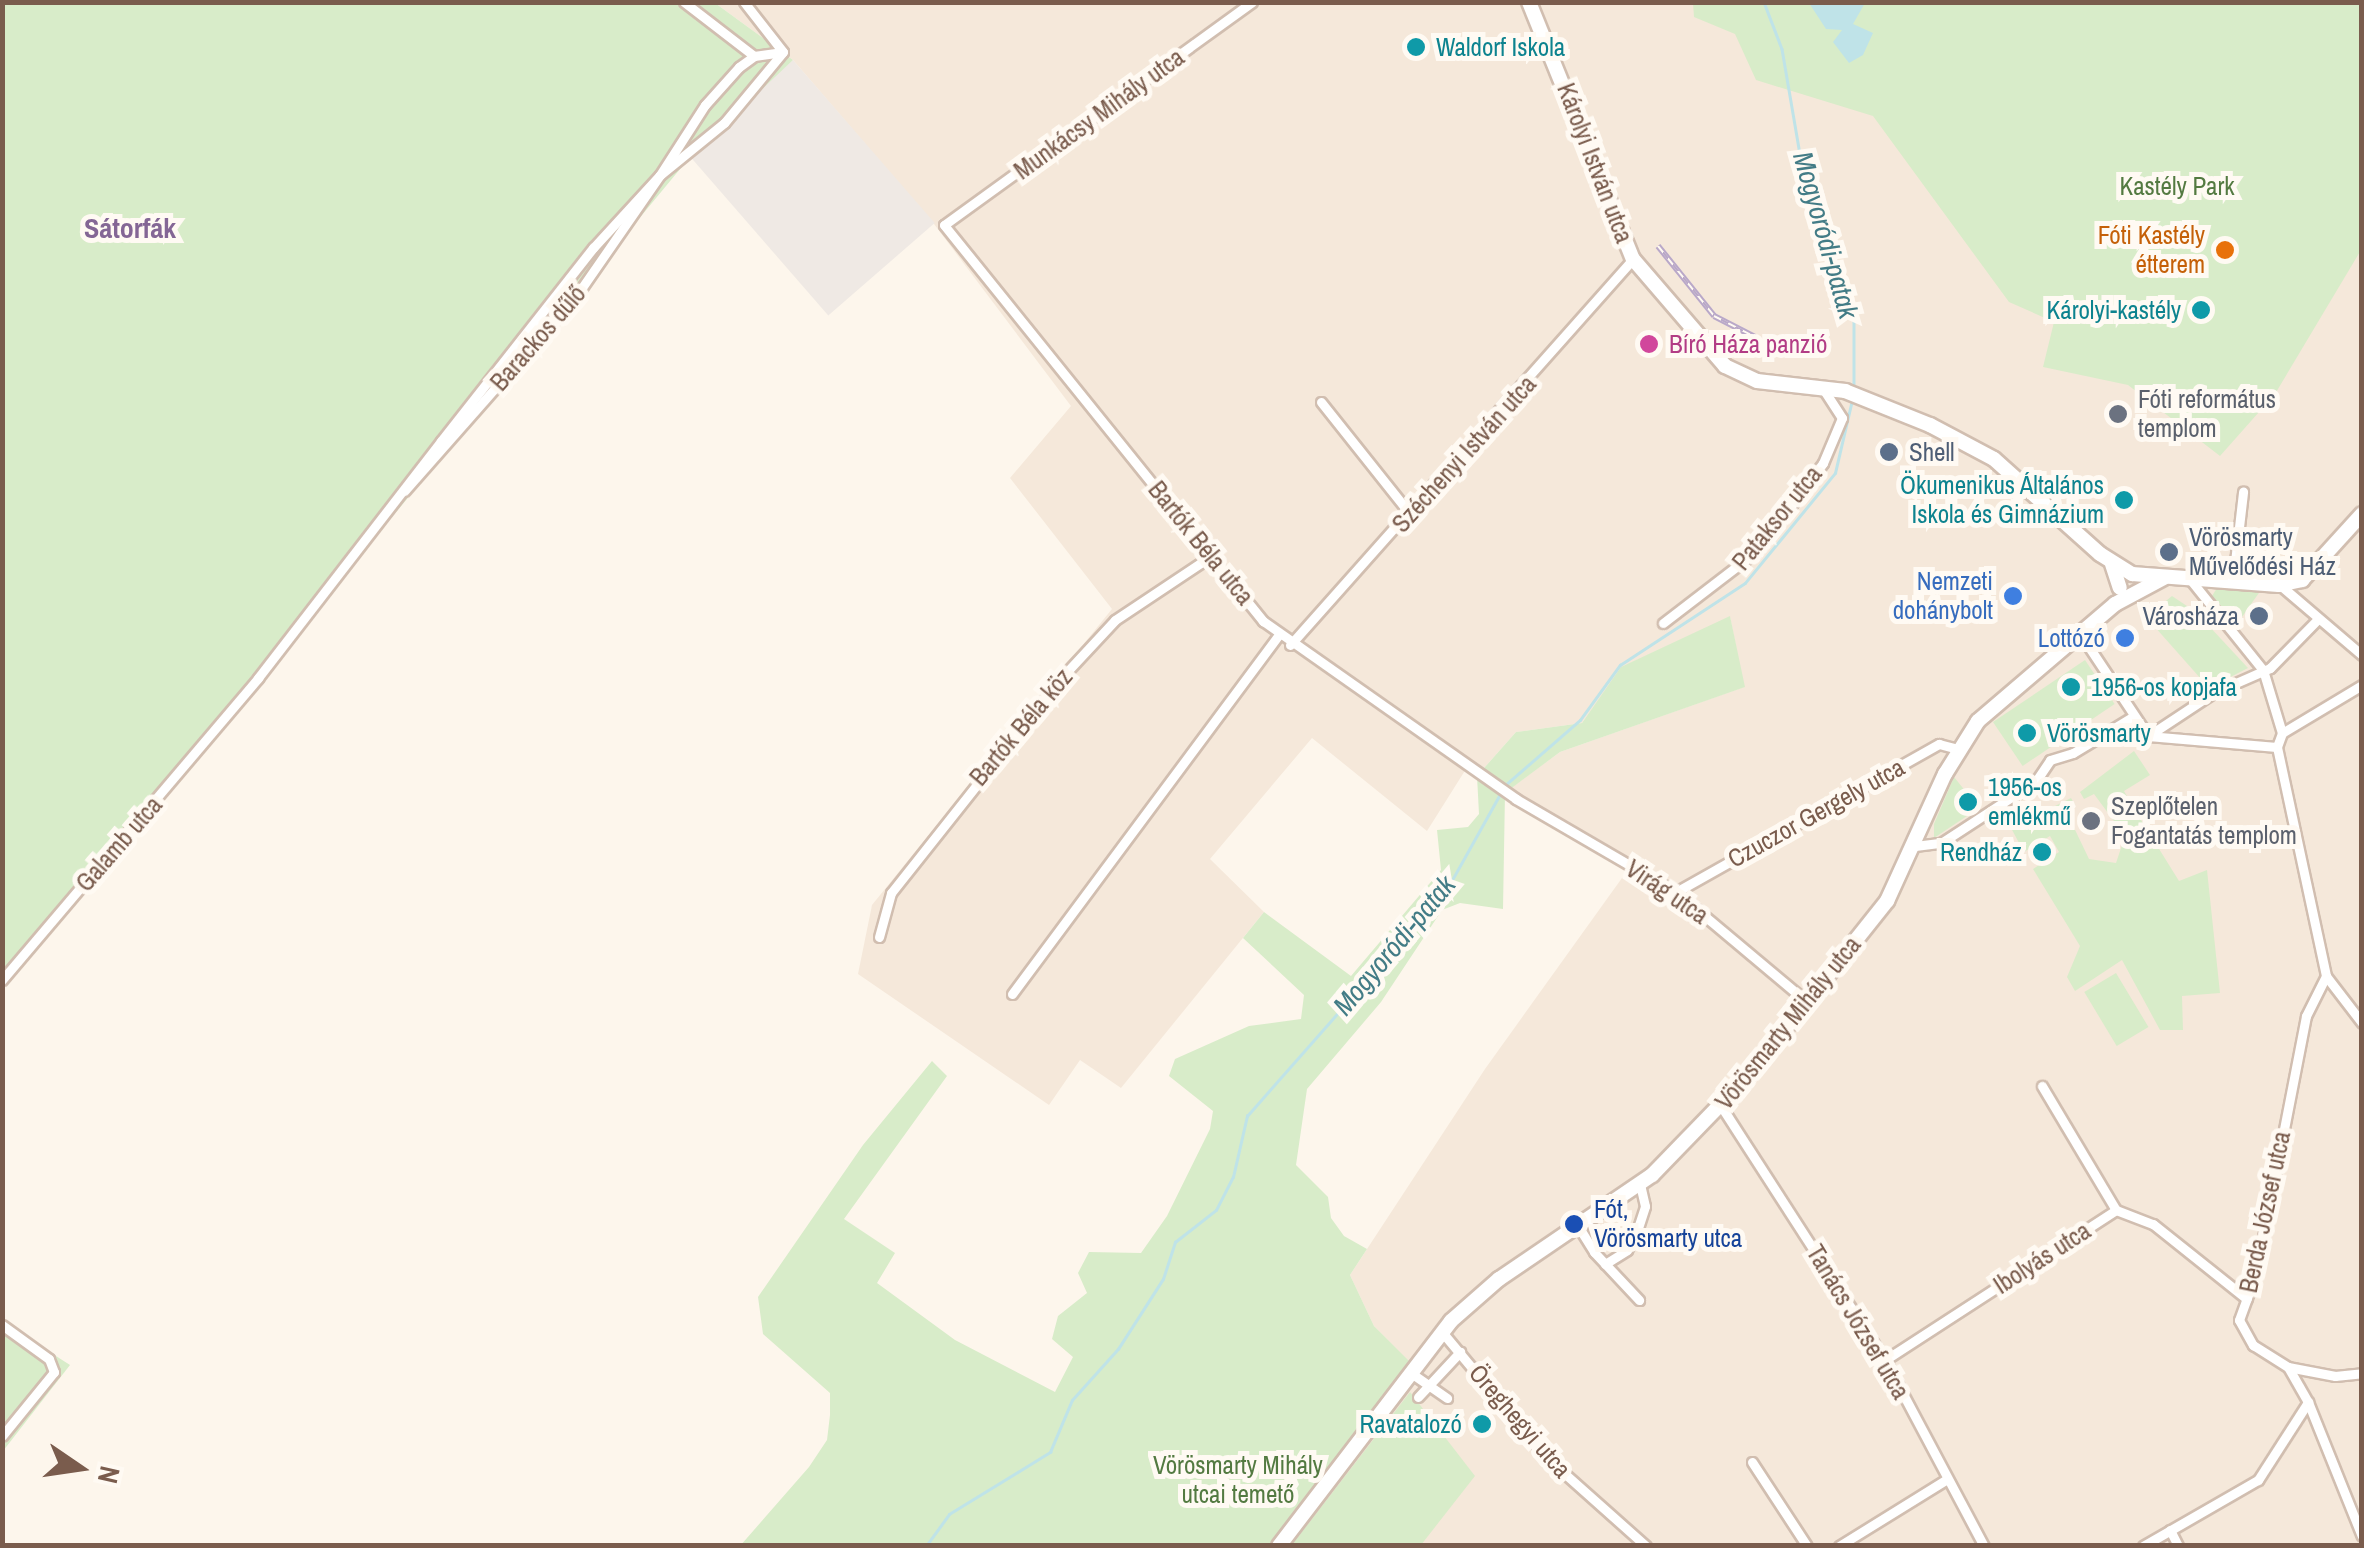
<!DOCTYPE html>
<meta charset="utf-8">
<style>
body{margin:0}
#map{position:relative;width:2364px;height:1548px;overflow:hidden;background:#fdf6ec;font-family:"Archivo Narrow",sans-serif}
div>[style]{position:absolute}
[style*='--x']{left:calc(var(--x)*1px);top:calc(var(--y)*1px);width:calc(var(--w)*1px);rotate:calc(var(--a)*1deg)}
.residential>*{inset:0;background:#f5e8da}
.industrial>*{inset:0;background:#efe9e4;transform-origin:0 0}
.green>*{inset:0;background:#d8ecc9;transform-origin:0 0}
.water>*{inset:0;background:#bfe3e8}
.stream>*{height:2.5px;margin:-1.25px;padding:0 1.25px;transform-origin:1.25px;border-radius:1.25px;background:#bfe3e8}
.roads{filter:drop-shadow(2px 0 #d1beb0) drop-shadow(-2px 0 #d1beb0) drop-shadow(0 2px #d1beb0) drop-shadow(0 -2px #d1beb0)}
.minor>*{height:9px;margin:-4.5px;padding:0 4.5px;transform-origin:4.5px;border-radius:4.5px;background:#fff}
.secondary>*{height:14px;margin:-7px;padding:0 7px;transform-origin:7px;border-radius:7px;background:#fff}
.rail>*{height:6px;margin-top:-3px;transform-origin:0;background:repeating-linear-gradient(90deg,#fffaf3 0 8px,#b9a8c9 0 16px);box-sizing:border-box;border-block:2px solid #b9a8c9}
.dots>*{width:28px;height:28px;translate:-50% -50%;box-sizing:border-box;border:5px solid #fffaf3;border-radius:50%}
span{translate:-50% -50%;white-space:nowrap;text-align:center;line-height:1.15;-webkit-text-stroke:10px #fffaf3;paint-order:stroke}
.culture-label{font-size:25px;color:#0d838f}
.left{translate:0 -50%;text-align:left}
.right{translate:-100% -50%;text-align:right}
.street-label{font-size:25px;color:#7a5c4d}
.park-label{font-size:25px;color:#537a41}
.food-label{font-size:25px;color:#c56008}
.hotel-label{font-size:25px;color:#b23c85}
.worship-label{font-size:25px;color:#5b616d}
.service-label{font-size:25px;color:#4e5e75}
.shop-label{font-size:25px;color:#366cbe}
.transit-label{font-size:25px;color:#164399}
.neighbourhood-label{font-size:28px;color:#846695;font-weight:700}
.water-label{font-size:28px;color:#437c86;font-style:italic}
.frame{position:absolute;inset:0;border:5px solid #7a5c4d;pointer-events:none}
.north{position:absolute;left:30px;top:1418px;width:100px;height:100px;-webkit-text-stroke:8px #fffaf3;paint-order:stroke;rotate:103deg;font-size:28px;font-weight:700;line-height:40px;text-align:center;color:#7a5c4d}
.north::after{content:'';display:block;margin:auto;width:35px;height:45px;background:#7a5c4d;clip-path:polygon(50% 0,100% 100%,50% 72%,0 100%)}
</style>
<div id="map">
<div class="residential">
<div style="clip-path:polygon(715px 3px,2361px 3px,2361px 1545px,1269px 1545px,1409px 1362px,1374px 1326px,1350px 1275px,1485px 1069px,1627px 871px,1504px 793px,1560px 752px,1744px 687px,1730px 617px,1622px 667px,1582px 723px,1516px 732px,1477px 776px,1466px 769px,1427px 831px,1312px 738px,1210px 859px,1264px 912px,1121px 1088px,1080px 1060px,1049px 1105px,858px 974px,872px 905px,1112px 609px,1010px 478px,1071px 406px,934px 224px,793px 60px)"></div>
</div>
<div class="industrial">
<div style="left:793px;top:60px;width:216px;height:141px;rotate:49deg"></div>
</div>
<div class="green">
<div style="clip-path:polygon(3px 3px,715px 3px,793px 60px,690px 157px,3px 987px)"></div>
<div style="clip-path:polygon(1693px 3px,2361px 3px,2361px 250px,2275px 394px,2220px 456px,2128px 385px,2043px 367px,2054px 322px,2009px 302px,1873px 116px,1756px 80px,1735px 34px,1694px 17px)"></div>
<div style="clip-path:polygon(2217px 588px,2261px 590px,2237px 624px,2212px 596px)"></div>
<div style="clip-path:polygon(2172px 596px,2196px 612px,2248px 668px,2209px 688px,2146px 617px)"></div>
<div style="clip-path:polygon(1730px 616px,1745px 687px,1560px 752px,1505px 793px,1503px 909px,1460px 903px,1442px 910px,1381px 1002px,1307px 1089px,1296px 1165px,1328px 1197px,1331px 1218px,1344px 1236px,1367px 1249px,1350px 1275px,1374px 1326px,1409px 1361px,1269px 1545px,740px 1546px,809px 1467px,827px 1440px,830px 1415px,830px 1393px,763px 1334px,758px 1297px,863px 1145px,932px 1061px,947px 1076px,844px 1219px,895px 1253px,877px 1283px,955px 1340px,1055px 1392px,1073px 1357px,1052px 1339px,1058px 1316px,1087px 1293px,1078px 1273px,1089px 1252px,1141px 1253px,1167px 1216px,1210px 1129px,1213px 1111px,1169px 1076px,1175px 1059px,1249px 1026px,1301px 1019px,1304px 995px,1243px 938px,1264px 912px,1351px 976px,1441px 870px,1437px 830px,1468px 827px,1479px 814px,1477px 776px,1516px 732px,1582px 723px,1621px 667px)"></div>
<div style="left:2085px;top:660px;width:53px;height:111px;rotate:56deg"></div>
<div style="clip-path:polygon(2134px 751px,2150px 775px,2124px 791px,2133px 807px,2179px 881px,2207px 870px,2220px 993px,2182px 996px,2183px 1030px,2160px 1030px,2122px 960px,2075px 991px,2067px 977px,2080px 946px,2033px 869px,2059px 852px,2050px 836px,2024px 852px,2011px 828px,2071px 798px,2075px 805px,2066px 811px,2089px 859px,2116px 863px,2125px 836px,2094px 794px,2084px 799px,2080px 792px)"></div>
<div style="clip-path:polygon(1954px 777px,1979px 808px,1934px 838px,1934px 824px)"></div>
<div style="left:2116px;top:973px;width:63px;height:37px;rotate:59deg"></div>
<div style="clip-path:polygon(3px 1322px,70px 1365px,3px 1451px)"></div>
<div style="clip-path:polygon(1410px 1392px,1475px 1476px,1421px 1545px,1291px 1546px)"></div>
</div>
<div class="water">
<div style="clip-path:polygon(1809px 3px,1865px 3px,1853px 24px,1873px 33px,1863px 55px,1849px 63px,1833px 42px,1842px 30px,1826px 29px)"></div>
</div>
<div class="stream">
<div style="--x:1764;--y:2;--w:50;--a:69"></div>
<div style="--x:1782;--y:49;--w:119;--a:80.3"></div>
<div style="--x:1802;--y:166;--w:154;--a:70.3"></div>
<div style="--x:1854;--y:311;--w:76;--a:90"></div>
<div style="--x:1503;--y:787;--w:102;--a:-41"></div>
<div style="--x:1580;--y:720;--w:68;--a:-54"></div>
<div style="--x:1620;--y:665;--w:149;--a:-33.3"></div>
<div style="--x:1745;--y:583;--w:142;--a:-50.7"></div>
<div style="--x:1835;--y:473;--w:75;--a:-76.9"></div>
<div style="--x:926;--y:1546;--w:39;--a:-54"></div>
<div style="--x:949;--y:1514;--w:119;--a:-31.5"></div>
<div style="--x:1050;--y:1452;--w:56;--a:-67.1"></div>
<div style="--x:1072;--y:1400;--w:69;--a:-48"></div>
<div style="--x:1118;--y:1349;--w:83;--a:-57.3"></div>
<div style="--x:1163;--y:1279;--w:39;--a:-72"></div>
<div style="--x:1175;--y:1242;--w:52;--a:-38"></div>
<div style="--x:1216;--y:1210;--w:37;--a:-63"></div>
<div style="--x:1233;--y:1177;--w:63;--a:-77.1"></div>
<div style="--x:1247;--y:1116;--w:303;--a:-48.6"></div>
<div style="--x:1447;--y:889;--w:109;--a:-60.8"></div>
</div>
<div class="roads">
<div class="minor">
<div style="--x:684;--y:2;--w:88;--a:37.6"></div>
<div style="--x:744;--y:2;--w:63;--a:52"></div>
<div style="--x:1252;--y:2;--w:380;--a:144.1"></div>
<div style="--x:944;--y:225;--w:509;--a:51.15"></div>
<div style="--x:1263;--y:621;--w:309;--a:35.1"></div>
<div style="--x:1516;--y:799;--w:185;--a:30.2"></div>
<div style="--x:1676;--y:892;--w:171;--a:40"></div>
<div style="--x:783;--y:52;--w:92;--a:129.7"></div>
<div style="--x:724;--y:123;--w:82;--a:140.9"></div>
<div style="--x:660;--y:175;--w:83;--a:-57.3"></div>
<div style="--x:705;--y:105;--w:51;--a:-48.2"></div>
<div style="--x:739;--y:67;--w:19;--a:-36"></div>
<div style="--x:754;--y:56;--w:29;--a:-8"></div>
<div style="--x:1321;--y:402;--w:143;--a:51.5"></div>
<div style="--x:2189;--y:578;--w:118;--a:51.2"></div>
<div style="--x:2263;--y:670;--w:66;--a:73.2"></div>
<div style="--x:2282;--y:733;--w:15;--a:110"></div>
<div style="--x:2277;--y:747;--w:234;--a:77.9"></div>
<div style="--x:2326;--y:976;--w:59;--a:52.5"></div>
<div style="--x:2233;--y:579;--w:88;--a:-83.4"></div>
<div style="--x:2280;--y:585;--w:108;--a:40.5"></div>
<div style="--x:1663;--y:623;--w:118;--a:-37.5"></div>
<div style="--x:1757;--y:551;--w:110;--a:-53.1"></div>
<div style="--x:1823;--y:463;--w:49;--a:-67.1"></div>
<div style="--x:1842;--y:418;--w:33;--a:-123"></div>
<div style="--x:2081;--y:635;--w:121;--a:56.4"></div>
<div style="--x:1290;--y:645;--w:516;--a:-48.38"></div>
<div style="--x:2282;--y:733;--w:93;--a:-31"></div>
<div style="--x:2148;--y:736;--w:78;--a:-33.5"></div>
<div style="--x:2213;--y:693;--w:62;--a:-23.7"></div>
<div style="--x:2270;--y:668;--w:67;--a:-45.6"></div>
<div style="--x:2148;--y:736;--w:129;--a:4.9"></div>
<div style="--x:1915;--y:846;--w:26;--a:-7"></div>
<div style="--x:1941;--y:843;--w:113;--a:-33.1"></div>
<div style="--x:2036;--y:781;--w:25;--a:-56"></div>
<div style="--x:2050;--y:760;--w:24;--a:-17"></div>
<div style="--x:2073;--y:753;--w:71;--a:-31.2"></div>
<div style="--x:1676;--y:892;--w:302;--a:-29.4"></div>
<div style="--x:1939;--y:744;--w:20;--a:15"></div>
<div style="--x:879;--y:937;--w:46;--a:-74.7"></div>
<div style="--x:891;--y:893;--w:277;--a:-51.6"></div>
<div style="--x:1063;--y:676;--w:76;--a:-47.1"></div>
<div style="--x:1115;--y:620;--w:115;--a:-33.7"></div>
<div style="--x:2326;--y:976;--w:45;--a:116.6"></div>
<div style="--x:2306;--y:1016;--w:262;--a:101"></div>
<div style="--x:2256;--y:1273;--w:50;--a:109.9"></div>
<div style="--x:2239;--y:1320;--w:29;--a:61"></div>
<div style="--x:2253;--y:1345;--w:41;--a:32.2"></div>
<div style="--x:2288;--y:1367;--w:40;--a:60.3"></div>
<div style="--x:2308;--y:1402;--w:144;--a:68.1"></div>
<div style="--x:2;--y:980;--w:396;--a:-49.7"></div>
<div style="--x:258;--y:678;--w:299;--a:-52.3"></div>
<div style="--x:441;--y:441;--w:246;--a:-51.8"></div>
<div style="--x:593;--y:248;--w:99;--a:-47.5"></div>
<div style="--x:660;--y:175;--w:146;--a:124.7"></div>
<div style="--x:577;--y:295;--w:261;--a:131.4"></div>
<div style="--x:1012;--y:994;--w:447;--a:-53.4"></div>
<div style="--x:2042;--y:1086;--w:144;--a:59.2"></div>
<div style="--x:1721;--y:1106;--w:302;--a:57.2"></div>
<div style="--x:1885;--y:1360;--w:211;--a:62"></div>
<div style="--x:1578;--y:1226;--w:31;--a:58"></div>
<div style="--x:1594;--y:1252;--w:66;--a:46.8"></div>
<div style="--x:1605;--y:1264;--w:26;--a:-32"></div>
<div style="--x:1627;--y:1250;--w:21;--a:-62"></div>
<div style="--x:1637;--y:1231;--w:26;--a:-72"></div>
<div style="--x:1645;--y:1206;--w:22;--a:-103"></div>
<div style="--x:2;--y:1325;--w:58;--a:35.9"></div>
<div style="--x:49;--y:1359;--w:14;--a:69"></div>
<div style="--x:54;--y:1372;--w:82;--a:129.1"></div>
<div style="--x:1442;--y:1332;--w:163;--a:50.2"></div>
<div style="--x:1546;--y:1457;--w:134;--a:41.7"></div>
<div style="--x:1885;--y:1360;--w:275;--a:-33"></div>
<div style="--x:2116;--y:1210;--w:40;--a:21"></div>
<div style="--x:2153;--y:1224;--w:120;--a:38.6"></div>
<div style="--x:2288;--y:1367;--w:48;--a:10.8"></div>
<div style="--x:2335;--y:1376;--w:27;--a:-6"></div>
<div style="--x:1411;--y:1373;--w:44;--a:34.8"></div>
<div style="--x:1418;--y:1397;--w:62;--a:-47"></div>
<div style="--x:1752;--y:1462;--w:100;--a:56.8"></div>
<div style="--x:2170;--y:1530;--w:18;--a:63"></div>
<div style="--x:1839;--y:1546;--w:127;--a:-31.8"></div>
<div style="--x:2143;--y:1546;--w:133;--a:-29.9"></div>
<div style="--x:2258;--y:1480;--w:93;--a:-57.3"></div>
</div>
<div class="secondary">
<div style="--x:1529;--y:2;--w:277;--a:68"></div>
<div style="--x:1633;--y:259;--w:141;--a:49.3"></div>
<div style="--x:1725;--y:366;--w:35;--a:25"></div>
<div style="--x:1757;--y:381;--w:89;--a:6.5"></div>
<div style="--x:1845;--y:391;--w:92;--a:21.8"></div>
<div style="--x:1930;--y:425;--w:72;--a:28"></div>
<div style="--x:1994;--y:459;--w:142;--a:41.9"></div>
<div style="--x:2100;--y:554;--w:38;--a:32"></div>
<div style="--x:2132;--y:574;--w:147;--a:4.3"></div>
<div style="--x:2279;--y:585;--w:24;--a:-12"></div>
<div style="--x:2302;--y:580;--w:89;--a:-47.7"></div>
<div style="--x:2112;--y:564;--w:25;--a:72"></div>
<div style="--x:1279;--y:1546;--w:283;--a:-52.6"></div>
<div style="--x:1451;--y:1321;--w:64;--a:-41.2"></div>
<div style="--x:1499;--y:1279;--w:185;--a:-34.2"></div>
<div style="--x:1652;--y:1175;--w:136;--a:-45.9"></div>
<div style="--x:1747;--y:1077;--w:225;--a:-51.5"></div>
<div style="--x:1887;--y:901;--w:140;--a:-65.5"></div>
<div style="--x:1945;--y:774;--w:62;--a:-58.1"></div>
<div style="--x:1978;--y:721;--w:180;--a:-40.5"></div>
<div style="--x:2115;--y:604;--w:55;--a:-28"></div>
</div>
</div>
<div class="rail">
<div style="--x:1658;--y:246;--w:90;--a:51.3"></div>
<div style="--x:1714;--y:316;--w:46;--a:27.1"></div>
</div>
<div class="dots">
<div style="left:1416px;top:47px;background:#0f9aa8"></div>
<div style="left:2225px;top:250px;background:#e8710a"></div>
<div style="left:2201px;top:310px;background:#0f9aa8"></div>
<div style="left:1649px;top:344px;background:#d1479c"></div>
<div style="left:2118px;top:414px;background:#6b7280"></div>
<div style="left:1889px;top:452px;background:#5c6f8a"></div>
<div style="left:2124px;top:500px;background:#0f9aa8"></div>
<div style="left:2169px;top:552px;background:#5c6f8a"></div>
<div style="left:2013px;top:596px;background:#3f7fe0"></div>
<div style="left:2259px;top:616px;background:#5c6f8a"></div>
<div style="left:2125px;top:638px;background:#3f7fe0"></div>
<div style="left:2071px;top:687px;background:#0f9aa8"></div>
<div style="left:2027px;top:733px;background:#0f9aa8"></div>
<div style="left:1968px;top:802px;background:#0f9aa8"></div>
<div style="left:2091px;top:821px;background:#6b7280"></div>
<div style="left:2042px;top:852px;background:#0f9aa8"></div>
<div style="left:1574px;top:1224px;background:#1a4fb4"></div>
<div style="left:1482px;top:1424px;background:#0f9aa8"></div>
</div>
<div class="culture-label">
<span class="left" style="left:1436px;top:47px">Waldorf Iskola</span>
<span class="right" style="left:2181px;top:310px">Károlyi-kastély</span>
<span class="right" style="left:2104px;top:500px">Ökumenikus Általános<br>Iskola és Gimnázium</span>
<span class="left" style="left:2091px;top:687px">1956-os kopjafa</span>
<span class="left" style="left:2047px;top:733px">Vörösmarty</span>
<span class="left" style="left:1988px;top:802px">1956-os<br>emlékmű</span>
<span class="right" style="left:2022px;top:852px">Rendház</span>
<span class="right" style="left:1462px;top:1424px">Ravatalozó</span>
</div>
<div class="street-label">
<span style="left:1099px;top:114px;rotate:-36deg">Munkácsy Mihály utca</span>
<span style="left:1595px;top:163px;rotate:69deg">Károlyi István utca</span>
<span style="left:538px;top:338px;rotate:-49deg">Barackos dűlő</span>
<span style="left:1464px;top:454px;rotate:-48deg">Széchenyi István utca</span>
<span style="left:1777px;top:518px;rotate:-51deg">Pataksor utca</span>
<span style="left:1201px;top:543px;rotate:51deg">Bartók Béla utca</span>
<span style="left:1021px;top:727px;rotate:-50deg">Bartók Béla köz</span>
<span style="left:1816px;top:813px;rotate:-29deg">Czuczor Gergely utca</span>
<span style="left:119px;top:844px;rotate:-49deg">Galamb utca</span>
<span style="left:1667px;top:892px;rotate:34deg">Virág utca</span>
<span style="left:1788px;top:1023px;rotate:-51deg">Vörösmarty Mihály utca</span>
<span style="left:2265px;top:1212px;rotate:-78deg">Berda József utca</span>
<span style="left:2042px;top:1258px;rotate:-33deg">Ibolyás utca</span>
<span style="left:1858px;top:1322px;rotate:59deg">Tanács József utca</span>
<span style="left:1520px;top:1421px;rotate:49deg">Öreghegyi utca</span>
</div>
<div class="park-label">
<span style="left:2177px;top:186px">Kastély Park</span>
<span style="left:1238px;top:1480px">Vörösmarty Mihály<br>utcai temető</span>
</div>
<div class="food-label">
<span class="right" style="left:2205px;top:250px">Fóti Kastély<br>étterem</span>
</div>
<div class="hotel-label">
<span class="left" style="left:1669px;top:344px">Bíró Háza panzió</span>
</div>
<div class="worship-label">
<span class="left" style="left:2138px;top:414px">Fóti református<br>templom</span>
<span class="left" style="left:2111px;top:821px">Szeplőtelen<br>Fogantatás templom</span>
</div>
<div class="service-label">
<span class="left" style="left:1909px;top:452px">Shell</span>
<span class="left" style="left:2189px;top:552px">Vörösmarty<br>Művelődési Ház</span>
<span class="right" style="left:2239px;top:616px">Városháza</span>
</div>
<div class="shop-label">
<span class="right" style="left:1993px;top:596px">Nemzeti<br>dohánybolt</span>
<span class="right" style="left:2105px;top:638px">Lottózó</span>
</div>
<div class="transit-label">
<span class="left" style="left:1594px;top:1224px">Fót,<br>Vörösmarty utca</span>
</div>
<div class="neighbourhood-label">
<span style="left:130px;top:228px">Sátorfák</span>
</div>
<div class="water-label">
<span style="left:1826px;top:235px;rotate:74deg">Mogyoródi-patak</span>
<span style="left:1394px;top:945px;rotate:-50deg">Mogyoródi-patak</span>
</div>
<div class="frame"></div>
<div class="north">N</div>
</div>
